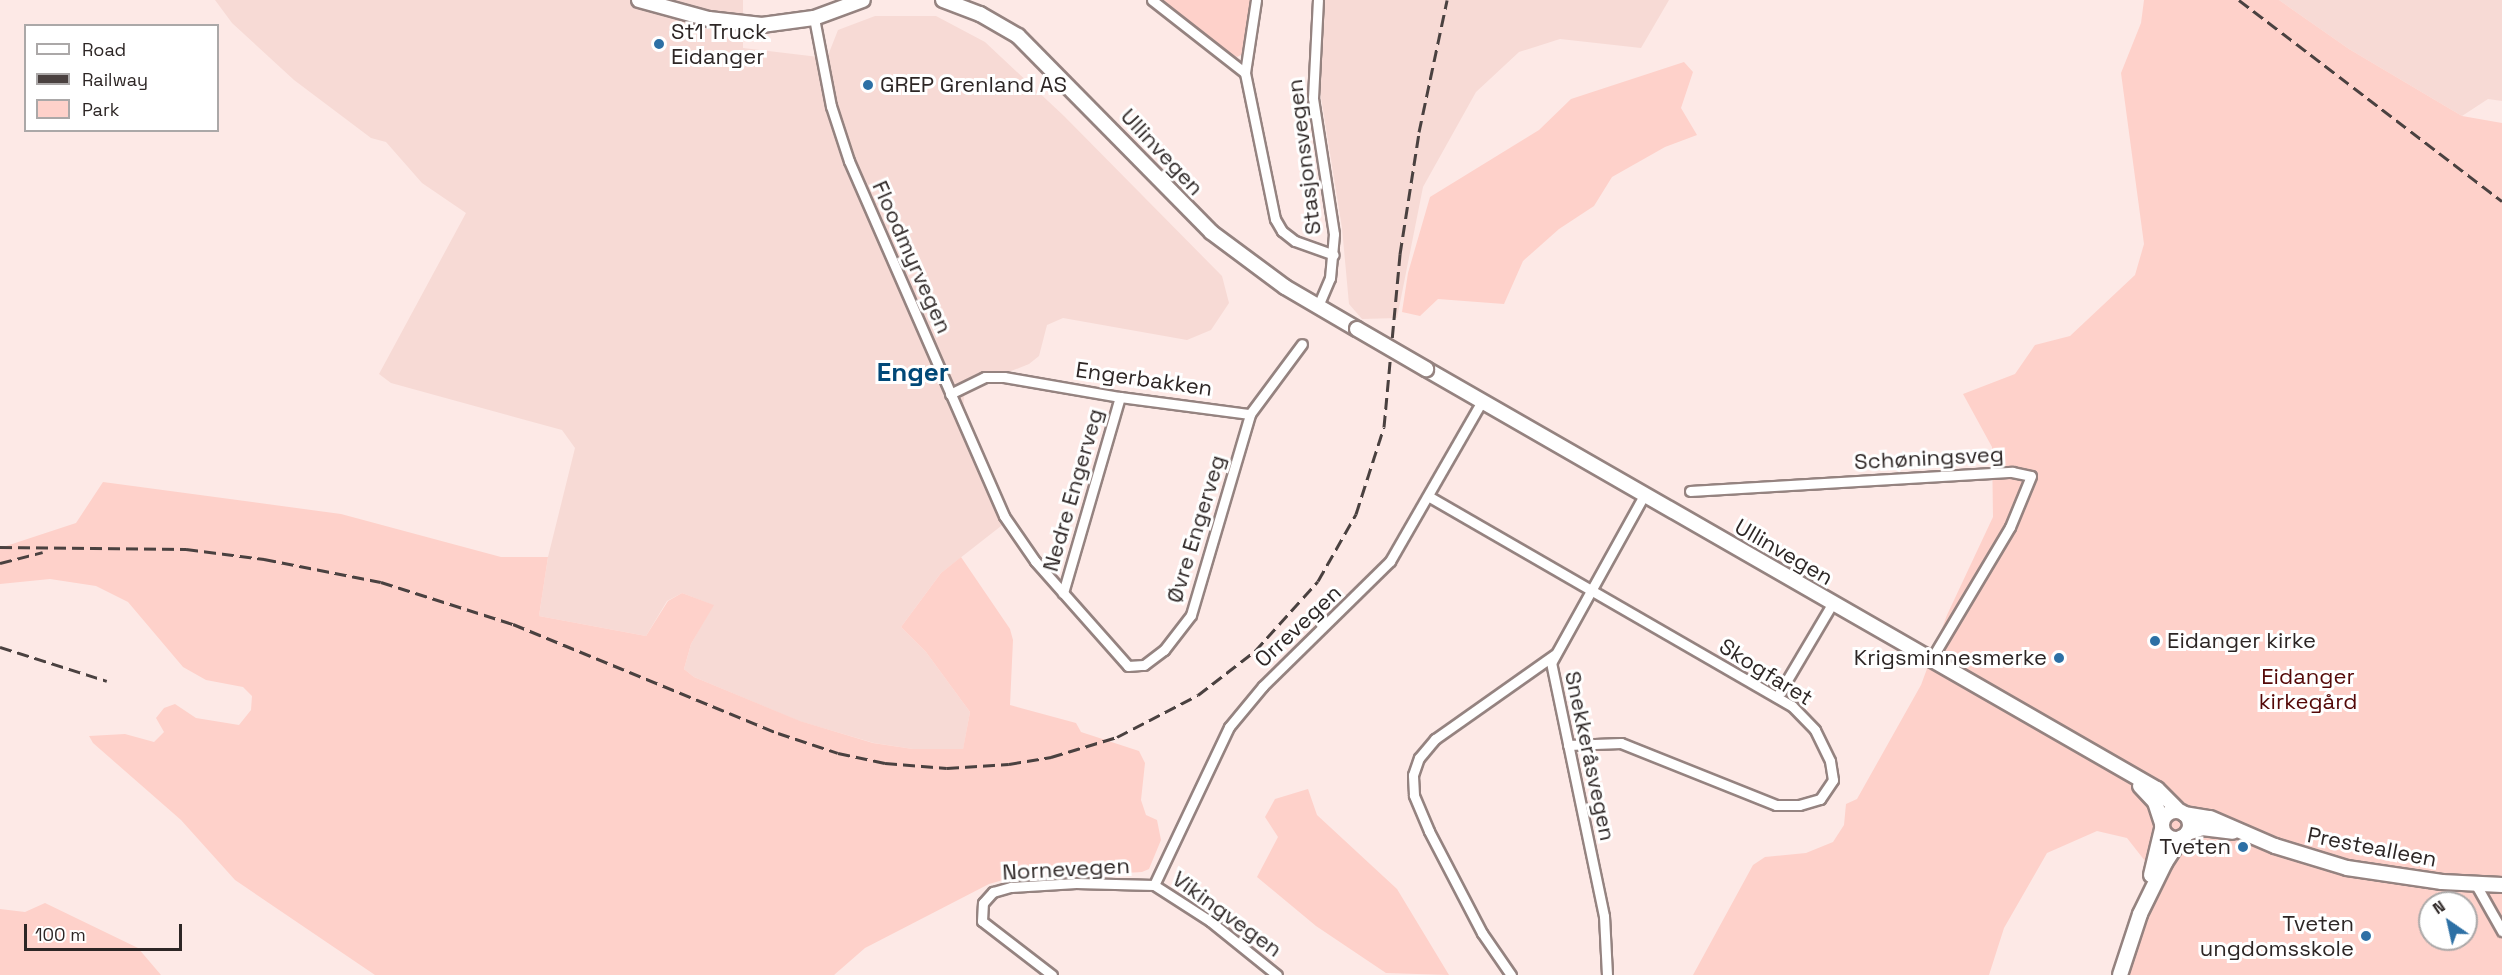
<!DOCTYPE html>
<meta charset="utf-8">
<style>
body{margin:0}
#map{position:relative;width:2502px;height:975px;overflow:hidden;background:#fde9e6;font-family:"Space Grotesk",sans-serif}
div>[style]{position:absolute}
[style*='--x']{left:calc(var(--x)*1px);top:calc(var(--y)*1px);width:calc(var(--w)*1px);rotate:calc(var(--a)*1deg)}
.built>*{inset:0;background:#f7dad5}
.green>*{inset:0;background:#fed1ca}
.roads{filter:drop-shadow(2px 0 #958380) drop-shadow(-2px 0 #958380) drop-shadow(0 2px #958380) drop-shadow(0 -2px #958380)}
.street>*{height:9px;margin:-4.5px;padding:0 4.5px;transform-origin:4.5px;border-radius:4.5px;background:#fff}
.secondary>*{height:14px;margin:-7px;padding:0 7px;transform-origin:7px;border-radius:7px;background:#fff}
.secondary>.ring{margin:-7px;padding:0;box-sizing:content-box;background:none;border:14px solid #fff;border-radius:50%}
.rail>*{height:3px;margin-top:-1.5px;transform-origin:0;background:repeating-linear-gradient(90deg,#4a4140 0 12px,transparent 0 18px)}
.bridges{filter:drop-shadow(2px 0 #958380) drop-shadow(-2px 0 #958380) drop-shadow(0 2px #958380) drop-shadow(0 -2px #958380)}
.secondary-bridge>*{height:14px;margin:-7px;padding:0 7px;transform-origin:7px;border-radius:7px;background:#fff}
.dots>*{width:16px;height:16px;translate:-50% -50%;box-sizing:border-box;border:3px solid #fff;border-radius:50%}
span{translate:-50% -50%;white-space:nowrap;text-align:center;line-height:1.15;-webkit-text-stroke:6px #fff;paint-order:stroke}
.poi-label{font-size:22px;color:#2d2625}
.left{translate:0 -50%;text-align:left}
.right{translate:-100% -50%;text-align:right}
.street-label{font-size:22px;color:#2d2625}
.park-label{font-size:22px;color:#540807}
.quarter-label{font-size:26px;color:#014877;font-weight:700}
.legend{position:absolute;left:24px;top:24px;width:195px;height:108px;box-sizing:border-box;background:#fff;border:2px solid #aba8a8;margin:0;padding:8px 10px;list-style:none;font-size:18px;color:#2d2625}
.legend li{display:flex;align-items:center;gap:12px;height:30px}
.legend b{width:30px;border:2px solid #aba8a8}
.north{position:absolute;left:2418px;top:891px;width:60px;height:60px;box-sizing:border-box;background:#fff;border:2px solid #aba8a8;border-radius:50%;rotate:326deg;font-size:16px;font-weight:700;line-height:24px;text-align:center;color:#2d2625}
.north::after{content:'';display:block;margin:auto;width:21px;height:27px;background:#2d70a5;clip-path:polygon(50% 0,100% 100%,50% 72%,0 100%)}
.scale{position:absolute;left:24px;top:924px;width:158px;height:27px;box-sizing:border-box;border:3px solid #2d2625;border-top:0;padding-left:8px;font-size:18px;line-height:21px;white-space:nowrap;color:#2d2625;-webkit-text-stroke:4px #fff;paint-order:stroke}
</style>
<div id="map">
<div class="built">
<div style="clip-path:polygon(215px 0,743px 0,743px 48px,827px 58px,838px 30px,875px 16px,936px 16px,985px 42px,1064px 116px,1222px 276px,1229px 303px,1211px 330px,1187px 340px,1063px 318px,1047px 325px,1039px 356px,1029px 364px,981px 383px,964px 396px,963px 410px,1010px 519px,941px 573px,901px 627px,926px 652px,970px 712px,963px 750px,913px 749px,874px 743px,799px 721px,694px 677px,684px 669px,691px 644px,713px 605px,682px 593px,667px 601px,646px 636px,539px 616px,548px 557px,575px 448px,562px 430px,391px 383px,379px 374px,466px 213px,422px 183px,386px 142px,371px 138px,294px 80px,232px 23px)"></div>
<div style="clip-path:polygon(1325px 0,1669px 0,1641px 48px,1560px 39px,1519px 52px,1476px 92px,1423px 187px,1397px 318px,1362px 319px,1349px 304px,1342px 228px,1320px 91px)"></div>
<div style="clip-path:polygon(2279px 0,2502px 0,2502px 101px,2488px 99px,2462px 116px,2349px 49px)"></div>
</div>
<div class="green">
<div style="clip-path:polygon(1159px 0,1252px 0,1245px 53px,1237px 57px,1232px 54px)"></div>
<div style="clip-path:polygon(evenodd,2144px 0,2279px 0,2349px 49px,2462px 116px,2502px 123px,2502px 975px,2125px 975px,2138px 948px,2156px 875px,2127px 838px,2097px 831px,2047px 853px,2004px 928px,1989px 975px,1693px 975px,1753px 865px,1765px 857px,1806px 853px,1833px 842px,1844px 825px,1846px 804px,1857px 799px,1921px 685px,1947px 615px,1993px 517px,1992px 447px,1963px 394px,2015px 374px,2035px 345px,2070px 336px,2135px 275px,2144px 244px,2121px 73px,2141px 23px,2144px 0,2430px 903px,2466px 903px,2466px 939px,2430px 939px,2430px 903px)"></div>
<div style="clip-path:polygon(1684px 62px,1693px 72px,1681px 108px,1697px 135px,1665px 147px,1612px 177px,1594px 206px,1559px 229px,1523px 261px,1504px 304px,1438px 299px,1420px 316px,1402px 312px,1408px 273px,1430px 197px,1539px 130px,1571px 99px)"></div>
<div style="clip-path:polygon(103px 482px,341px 514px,501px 557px,548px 557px,539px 616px,646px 636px,668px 601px,682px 593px,714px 605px,691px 644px,684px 669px,694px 677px,800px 721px,873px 743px,913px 749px,963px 749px,970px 712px,926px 652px,901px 627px,941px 573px,961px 557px,1010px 629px,1013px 640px,1010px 705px,1076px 723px,1081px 732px,1139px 751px,1145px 763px,1141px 800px,1146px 815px,1157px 820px,1161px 840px,1149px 869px,1142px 872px,1003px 880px,989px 884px,865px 948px,834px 975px,375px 975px,235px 880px,181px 820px,93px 743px,89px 736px,125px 734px,154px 742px,164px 732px,156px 718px,164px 708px,175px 704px,196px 718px,239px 725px,251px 710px,252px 696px,243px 687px,206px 680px,183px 667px,128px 602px,96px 586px,50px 579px,0 584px,0 548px,76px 523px)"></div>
<div style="clip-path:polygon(1308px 789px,1317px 815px,1397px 889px,1449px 975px,1386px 973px,1316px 926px,1257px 877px,1278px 837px,1265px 817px,1275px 799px)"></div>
<div style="clip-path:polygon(45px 903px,138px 948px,161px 975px,0 975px,0 909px,25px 912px)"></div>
</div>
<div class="roads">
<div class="street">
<div style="--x:1152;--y:0;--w:118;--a:38.1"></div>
<div style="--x:1256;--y:0;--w:74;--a:98.6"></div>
<div style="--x:1245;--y:73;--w:149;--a:78.4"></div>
<div style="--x:1275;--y:219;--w:14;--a:60"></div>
<div style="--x:1282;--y:231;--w:16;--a:38"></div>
<div style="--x:1295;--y:241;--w:41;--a:19.7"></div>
<div style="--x:814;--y:18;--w:90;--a:79.1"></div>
<div style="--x:831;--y:106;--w:58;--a:71.9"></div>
<div style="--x:849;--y:161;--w:387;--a:66.4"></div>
<div style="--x:1004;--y:516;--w:55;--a:55.4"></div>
<div style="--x:1035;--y:561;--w:140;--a:48.5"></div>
<div style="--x:1128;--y:666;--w:16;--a:-4"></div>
<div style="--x:1144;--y:665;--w:25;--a:-37"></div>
<div style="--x:1164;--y:650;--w:44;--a:-52.4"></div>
<div style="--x:1191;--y:615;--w:209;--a:-73.6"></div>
<div style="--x:1250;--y:414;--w:87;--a:-53.4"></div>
<div style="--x:1318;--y:306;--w:30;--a:-67"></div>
<div style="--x:1330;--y:278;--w:44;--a:-84.8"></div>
<div style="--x:1334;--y:234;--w:138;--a:-98.8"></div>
<div style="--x:1313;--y:98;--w:98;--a:-87.1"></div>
<div style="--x:950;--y:394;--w:39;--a:-26"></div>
<div style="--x:985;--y:377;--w:19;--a:0"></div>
<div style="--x:1004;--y:377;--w:118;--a:9.8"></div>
<div style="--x:1120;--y:397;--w:131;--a:7.5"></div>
<div style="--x:1690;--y:491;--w:323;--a:-3.4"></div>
<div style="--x:2012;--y:472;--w:19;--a:12"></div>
<div style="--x:2031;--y:476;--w:55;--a:112.4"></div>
<div style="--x:2010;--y:527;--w:156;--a:120.8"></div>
<div style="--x:1428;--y:496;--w:420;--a:30"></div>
<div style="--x:1792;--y:706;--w:33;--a:46"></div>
<div style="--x:1815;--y:730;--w:34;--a:64"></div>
<div style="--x:1830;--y:761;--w:19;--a:81"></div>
<div style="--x:1833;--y:780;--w:23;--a:124"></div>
<div style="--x:1820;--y:799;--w:22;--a:164"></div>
<div style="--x:1799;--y:805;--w:23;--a:180"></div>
<div style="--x:1776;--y:805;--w:167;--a:-158.2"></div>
<div style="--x:1621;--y:743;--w:53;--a:177.8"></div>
<div style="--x:1063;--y:593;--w:204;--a:-73.8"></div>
<div style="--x:1777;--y:697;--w:108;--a:-59.4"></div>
<div style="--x:1154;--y:885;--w:175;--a:-64.6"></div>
<div style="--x:1229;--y:727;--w:53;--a:-50.3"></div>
<div style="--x:1263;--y:686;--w:178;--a:-44.5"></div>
<div style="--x:1390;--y:561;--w:185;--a:-60.1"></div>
<div style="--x:2476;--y:885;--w:53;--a:60.5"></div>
<div style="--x:1052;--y:975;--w:88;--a:-142.4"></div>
<div style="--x:982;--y:921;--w:18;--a:-87"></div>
<div style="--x:983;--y:903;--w:15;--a:-48"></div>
<div style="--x:993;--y:892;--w:19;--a:-16"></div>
<div style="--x:1011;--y:887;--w:65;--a:-3.5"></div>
<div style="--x:1076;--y:883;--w:78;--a:1.5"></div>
<div style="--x:1154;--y:885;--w:67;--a:32.7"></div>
<div style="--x:1210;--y:921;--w:86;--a:38.9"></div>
<div style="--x:1511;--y:975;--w:51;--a:-124.6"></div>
<div style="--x:1482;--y:933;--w:115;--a:-117.5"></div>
<div style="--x:1429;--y:831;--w:39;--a:-113"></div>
<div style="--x:1414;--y:795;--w:20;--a:-93"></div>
<div style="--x:1413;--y:775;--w:18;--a:-71"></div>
<div style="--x:1419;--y:758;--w:25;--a:-50"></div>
<div style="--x:1435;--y:739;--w:146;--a:-35.2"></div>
<div style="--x:1607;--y:975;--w:59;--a:-92.9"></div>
<div style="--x:1604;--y:916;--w:258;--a:-101.8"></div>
<div style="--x:1551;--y:663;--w:192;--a:-61"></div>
</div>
<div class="secondary">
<div style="--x:639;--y:0;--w:73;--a:15.2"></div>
<div style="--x:709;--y:19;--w:53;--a:6.5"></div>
<div style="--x:762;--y:25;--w:52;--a:-7.7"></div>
<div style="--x:814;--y:18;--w:52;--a:-20.2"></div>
<div style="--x:943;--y:0;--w:40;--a:21"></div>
<div style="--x:980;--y:14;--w:44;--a:30.1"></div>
<div style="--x:1018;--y:36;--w:275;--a:45.4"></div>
<div style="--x:1211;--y:232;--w:92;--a:36.6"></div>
<div style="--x:1285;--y:287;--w:83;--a:30.3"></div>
<div style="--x:1426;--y:369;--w:843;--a:29.88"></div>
<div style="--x:2157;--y:789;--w:31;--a:45"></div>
<div style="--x:2140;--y:786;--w:22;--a:47"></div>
<div style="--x:2155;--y:802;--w:22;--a:72"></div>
<div class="ring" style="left:2162px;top:811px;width:14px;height:14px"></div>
<div style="--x:2184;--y:814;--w:26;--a:9"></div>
<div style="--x:2210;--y:818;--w:71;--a:23.3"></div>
<div style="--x:2275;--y:846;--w:75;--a:17"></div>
<div style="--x:2347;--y:868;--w:96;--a:8.4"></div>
<div style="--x:2442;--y:882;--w:60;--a:2.9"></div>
<div style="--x:2187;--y:833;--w:16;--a:-18"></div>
<div style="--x:2202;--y:828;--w:31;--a:7"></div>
<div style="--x:2151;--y:875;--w:47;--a:-76.6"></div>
<div style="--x:2120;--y:975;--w:64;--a:-71.8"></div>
<div style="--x:2140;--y:914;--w:57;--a:-63.9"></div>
<div style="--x:2165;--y:863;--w:31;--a:-57"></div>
</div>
</div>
<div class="rail">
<div style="--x:2239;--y:0;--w:331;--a:37.4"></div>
<div style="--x:0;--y:547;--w:186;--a:0.6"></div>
<div style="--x:186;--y:549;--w:79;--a:7.3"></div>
<div style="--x:264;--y:559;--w:119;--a:11.1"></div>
<div style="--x:381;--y:582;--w:139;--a:17.7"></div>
<div style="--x:513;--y:624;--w:287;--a:22.4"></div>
<div style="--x:778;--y:733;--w:63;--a:18.4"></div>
<div style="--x:838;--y:753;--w:48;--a:12"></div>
<div style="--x:885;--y:763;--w:62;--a:4.6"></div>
<div style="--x:947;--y:768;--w:62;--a:-3.7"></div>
<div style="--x:1009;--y:764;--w:43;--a:-9.5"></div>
<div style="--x:1051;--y:757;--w:69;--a:-16.9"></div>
<div style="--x:1117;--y:737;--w:91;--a:-27.4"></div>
<div style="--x:1198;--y:695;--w:72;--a:-37.7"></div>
<div style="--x:1255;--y:651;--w:94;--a:-48"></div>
<div style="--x:1318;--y:581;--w:77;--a:-60.4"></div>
<div style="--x:1356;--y:514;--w:91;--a:-72.2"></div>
<div style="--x:1384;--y:427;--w:174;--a:-84.7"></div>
<div style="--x:1400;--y:254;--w:123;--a:-81.1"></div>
<div style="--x:1419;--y:132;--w:135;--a:-78"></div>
<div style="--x:0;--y:563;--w:44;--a:-14.3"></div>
<div style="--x:0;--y:647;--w:112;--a:17.6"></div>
</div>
<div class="bridges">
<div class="secondary-bridge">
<div style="--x:1357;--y:329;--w:80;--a:30.1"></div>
</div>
</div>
<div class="dots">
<div style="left:659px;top:44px;background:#2d70a5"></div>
<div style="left:868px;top:85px;background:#2d70a5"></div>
<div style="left:2155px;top:641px;background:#2d70a5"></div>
<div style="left:2059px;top:658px;background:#2d70a5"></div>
<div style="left:2243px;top:847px;background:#2d70a5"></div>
<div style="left:2366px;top:936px;background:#2d70a5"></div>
</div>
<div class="poi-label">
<span class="left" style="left:671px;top:44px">St1 Truck<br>Eidanger</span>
<span class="left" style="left:880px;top:85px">GREP Grenland AS</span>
<span class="left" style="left:2167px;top:641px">Eidanger kirke</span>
<span class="right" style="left:2047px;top:658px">Krigsminnesmerke</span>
<span class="right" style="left:2231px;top:847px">Tveten</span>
<span class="right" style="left:2354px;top:936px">Tveten<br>ungdomsskole</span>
</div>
<div class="street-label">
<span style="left:1162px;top:152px;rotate:47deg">Ullinvegen</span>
<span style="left:1304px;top:157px;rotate:-97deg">Stasjonsvegen</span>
<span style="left:912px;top:257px;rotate:66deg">Floodmyrvegen</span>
<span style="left:1144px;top:379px;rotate:8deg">Engerbakken</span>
<span style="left:1929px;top:458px;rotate:-3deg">Schøningsveg</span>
<span style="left:1073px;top:490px;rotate:-74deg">Nedre Engerveg</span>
<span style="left:1196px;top:529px;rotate:-73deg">Øvre Engerveg</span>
<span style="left:1784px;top:552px;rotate:30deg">Ullinvegen</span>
<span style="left:1298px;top:626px;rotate:-43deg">Orrevegen</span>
<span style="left:1766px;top:672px;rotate:32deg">Skogfaret</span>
<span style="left:1590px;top:756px;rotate:78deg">Snekkeråsvegen</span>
<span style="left:2372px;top:847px;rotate:11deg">Prestealleen</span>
<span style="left:1066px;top:869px;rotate:-3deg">Nornevegen</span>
<span style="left:1227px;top:914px;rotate:36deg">Vikingvegen</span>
</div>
<div class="park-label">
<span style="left:2308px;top:689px">Eidanger<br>kirkegård</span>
</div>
<div class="quarter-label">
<span style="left:913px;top:373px">Enger</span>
</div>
<ul class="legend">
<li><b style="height:8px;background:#fff"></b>Road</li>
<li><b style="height:8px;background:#4a4140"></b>Railway</li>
<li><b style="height:16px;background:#fed1ca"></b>Park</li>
</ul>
<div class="north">N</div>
<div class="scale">100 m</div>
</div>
